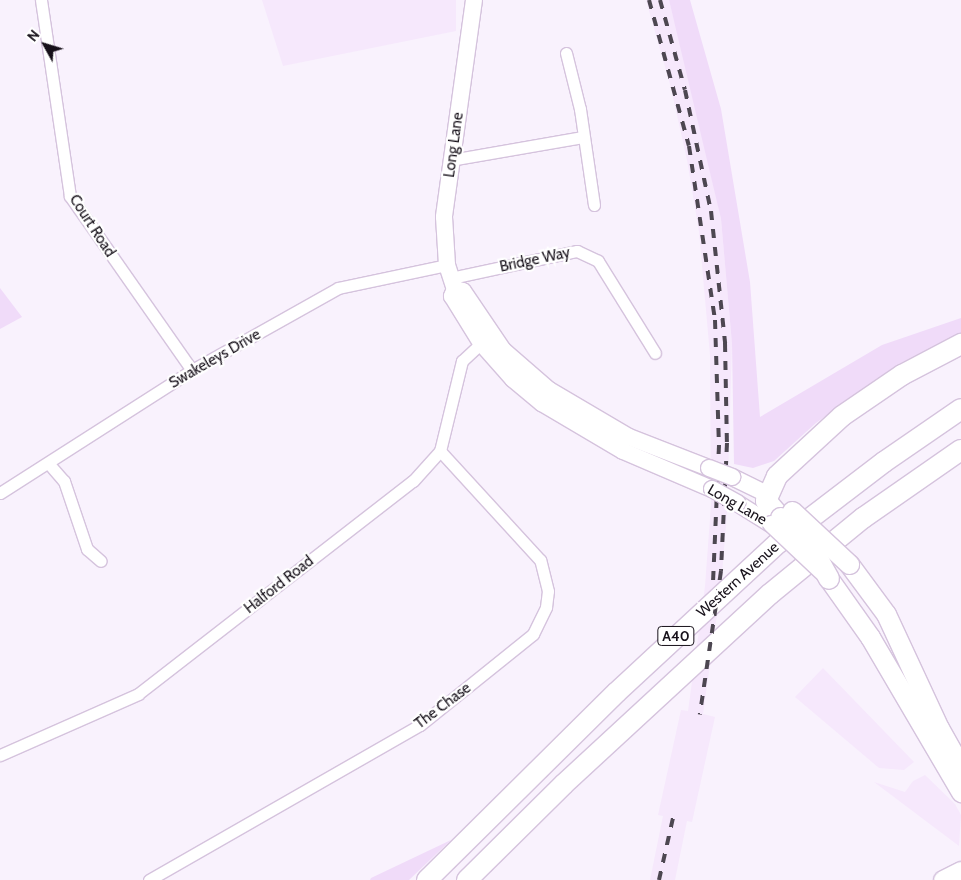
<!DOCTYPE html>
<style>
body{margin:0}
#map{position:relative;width:961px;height:880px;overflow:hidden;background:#f9f2fd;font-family:Cabin,sans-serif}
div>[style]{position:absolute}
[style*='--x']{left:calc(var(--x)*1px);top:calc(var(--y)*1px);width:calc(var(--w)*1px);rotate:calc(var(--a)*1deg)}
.built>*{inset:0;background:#f6e8fc}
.green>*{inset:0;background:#f0dbf9}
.roads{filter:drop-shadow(1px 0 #d5c3dd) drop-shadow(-1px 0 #d5c3dd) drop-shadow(0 1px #d5c3dd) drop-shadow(0 -1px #d5c3dd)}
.minor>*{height:11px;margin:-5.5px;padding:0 5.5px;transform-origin:5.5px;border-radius:5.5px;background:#fff}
.secondary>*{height:16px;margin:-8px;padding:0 8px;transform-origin:8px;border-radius:8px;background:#fff}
.primary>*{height:19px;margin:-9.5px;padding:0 9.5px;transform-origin:9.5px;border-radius:9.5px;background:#fff}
.trunk>*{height:20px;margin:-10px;padding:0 10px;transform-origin:10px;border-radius:10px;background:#fff}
.rail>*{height:4px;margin-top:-2px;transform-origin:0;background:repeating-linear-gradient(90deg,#4d4751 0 9px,transparent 0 18px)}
.bridges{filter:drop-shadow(1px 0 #d5c3dd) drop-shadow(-1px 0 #d5c3dd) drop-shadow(0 1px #d5c3dd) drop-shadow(0 -1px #d5c3dd)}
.secondary-bridge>*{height:16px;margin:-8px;padding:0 8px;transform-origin:8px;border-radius:8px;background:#fff}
.primary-bridge>*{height:19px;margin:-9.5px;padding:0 9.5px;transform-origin:9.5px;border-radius:9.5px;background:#fff}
.trunk-bridge>*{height:20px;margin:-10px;padding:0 10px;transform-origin:10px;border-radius:10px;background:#fff}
span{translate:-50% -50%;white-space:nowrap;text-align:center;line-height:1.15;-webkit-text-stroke:4.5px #fff;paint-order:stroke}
.shield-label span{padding:1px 4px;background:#fff;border:1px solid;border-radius:4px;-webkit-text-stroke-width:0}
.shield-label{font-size:14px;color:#17111a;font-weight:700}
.street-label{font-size:15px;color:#17111a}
.north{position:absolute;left:20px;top:20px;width:50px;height:50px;-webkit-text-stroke:4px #fff;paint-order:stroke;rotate:309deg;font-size:14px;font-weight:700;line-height:20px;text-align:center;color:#17111a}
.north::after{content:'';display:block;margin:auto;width:18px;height:22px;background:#17111a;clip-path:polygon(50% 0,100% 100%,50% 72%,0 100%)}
</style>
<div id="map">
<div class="built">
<div style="clip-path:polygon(262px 0,456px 0,456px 31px,283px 66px)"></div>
<div style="clip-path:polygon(646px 0,669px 0,695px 102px,721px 219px,732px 344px,727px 513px,721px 586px,703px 714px,715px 717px,692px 822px,687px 821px,675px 880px,650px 880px,663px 816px,658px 815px,681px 710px,688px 711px,705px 586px,711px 505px,710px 355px,699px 232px,687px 160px,670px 84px)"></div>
<div style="clip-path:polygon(823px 668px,914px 762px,904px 770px,879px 768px,795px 697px)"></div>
<div style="clip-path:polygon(925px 775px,955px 804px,961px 815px,959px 846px,874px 782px,905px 792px,913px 781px)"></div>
</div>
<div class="green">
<div style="clip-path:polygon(669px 0,690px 0,721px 109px,750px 282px,760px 417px,882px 345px,961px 318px,961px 333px,897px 365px,816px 423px,774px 461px,753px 468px,734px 464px,732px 344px,721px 219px)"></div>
<div style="clip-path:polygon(0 288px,22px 317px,0 329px)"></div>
<div style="clip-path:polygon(451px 840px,409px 880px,370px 880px,371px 878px)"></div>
</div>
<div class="roads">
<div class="minor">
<div style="--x:41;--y:0;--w:198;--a:81.6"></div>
<div style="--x:70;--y:196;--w:213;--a:55"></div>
<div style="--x:566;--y:53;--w:58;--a:76"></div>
<div style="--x:580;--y:109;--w:97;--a:81.7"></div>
<div style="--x:451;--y:160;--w:134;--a:-9.9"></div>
<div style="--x:451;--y:278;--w:129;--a:-12.1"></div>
<div style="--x:577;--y:251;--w:23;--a:25"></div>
<div style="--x:598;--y:261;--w:108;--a:58.2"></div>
<div style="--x:49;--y:464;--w:23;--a:49"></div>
<div style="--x:64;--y:481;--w:72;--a:71.3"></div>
<div style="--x:87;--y:549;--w:18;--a:41"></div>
<div style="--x:0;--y:493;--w:228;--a:-32.6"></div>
<div style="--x:192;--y:370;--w:167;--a:-29.3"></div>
<div style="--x:338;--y:288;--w:111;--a:-11.9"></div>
<div style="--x:0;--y:755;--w:151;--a:-23.8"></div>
<div style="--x:138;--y:694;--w:348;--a:-37.8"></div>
<div style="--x:413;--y:481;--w:40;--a:-48"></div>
<div style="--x:440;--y:451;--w:93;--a:-76.3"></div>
<div style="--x:462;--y:361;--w:26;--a:-43"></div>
<div style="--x:149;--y:880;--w:312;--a:-29.8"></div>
<div style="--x:420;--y:725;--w:145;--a:-38.8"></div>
<div style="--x:533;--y:634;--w:30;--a:-64"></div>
<div style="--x:546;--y:607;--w:16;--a:-83"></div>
<div style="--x:548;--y:591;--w:32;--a:-104"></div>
<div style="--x:540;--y:560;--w:148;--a:-132.5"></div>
</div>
<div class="secondary">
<div style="--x:474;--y:0;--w:219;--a:97.9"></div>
<div style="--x:444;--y:217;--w:48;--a:86.4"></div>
<div style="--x:447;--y:265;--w:25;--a:72"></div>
<div style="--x:455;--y:289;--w:8;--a:113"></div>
<div style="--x:452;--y:296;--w:55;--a:58.3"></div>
<div style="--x:481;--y:343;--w:48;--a:48.4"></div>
<div style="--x:513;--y:379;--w:38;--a:40"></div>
<div style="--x:542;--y:403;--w:94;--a:30.7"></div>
<div style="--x:623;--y:451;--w:97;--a:23.1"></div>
<div style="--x:455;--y:289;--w:8;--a:14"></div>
<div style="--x:463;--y:291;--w:71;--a:55.9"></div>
<div style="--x:503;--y:350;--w:61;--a:41"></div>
<div style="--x:549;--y:390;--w:93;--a:30.4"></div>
<div style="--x:629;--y:437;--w:86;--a:21.2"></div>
<div style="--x:732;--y:477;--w:39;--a:26"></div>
<div style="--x:737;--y:503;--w:40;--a:32"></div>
</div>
<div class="primary">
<div style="--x:849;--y:564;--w:62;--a:53.5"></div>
<div style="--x:886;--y:614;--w:126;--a:65.1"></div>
<div style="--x:939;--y:728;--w:45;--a:60.6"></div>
<div style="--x:829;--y:579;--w:71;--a:54.7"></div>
<div style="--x:870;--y:637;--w:180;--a:59.6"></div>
<div style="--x:943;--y:880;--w:20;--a:-27"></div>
</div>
<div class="trunk">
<div style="--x:781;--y:518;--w:23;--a:-131"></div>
<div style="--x:766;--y:501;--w:27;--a:-66"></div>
<div style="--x:777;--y:476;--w:88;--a:-42.7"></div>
<div style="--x:842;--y:416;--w:73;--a:-34.3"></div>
<div style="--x:902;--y:375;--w:67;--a:-27.7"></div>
<div style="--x:427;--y:880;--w:267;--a:-44.7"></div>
<div style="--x:617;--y:692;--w:219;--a:-42.8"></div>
<div style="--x:778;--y:543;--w:133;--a:-37.4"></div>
<div style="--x:884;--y:462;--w:93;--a:-34.5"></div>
<div style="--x:467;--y:880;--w:136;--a:-44.7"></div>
<div style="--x:564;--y:784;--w:280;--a:-42.7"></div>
<div style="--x:770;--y:594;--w:120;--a:-39.3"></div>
<div style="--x:863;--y:518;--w:119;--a:-34.8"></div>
</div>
</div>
<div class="rail">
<div style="--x:649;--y:0;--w:151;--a:74.7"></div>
<div style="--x:689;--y:146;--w:176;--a:81.5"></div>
<div style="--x:715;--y:320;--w:125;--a:88.2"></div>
<div style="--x:719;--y:445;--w:136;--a:92.5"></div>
<div style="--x:660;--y:0;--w:93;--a:74.5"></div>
<div style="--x:685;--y:90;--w:124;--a:77.9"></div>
<div style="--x:711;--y:211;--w:133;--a:83.9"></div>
<div style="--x:725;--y:343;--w:100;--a:88.9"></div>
<div style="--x:727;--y:443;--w:128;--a:92.7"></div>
<div style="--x:721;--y:571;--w:145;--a:98.4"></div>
<div style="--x:659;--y:880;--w:64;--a:-77.3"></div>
</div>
<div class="bridges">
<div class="secondary-bridge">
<div style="--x:709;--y:468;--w:25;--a:21"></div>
<div style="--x:712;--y:489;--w:29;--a:29"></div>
<div style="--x:771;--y:524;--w:70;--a:43.3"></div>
</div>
<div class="primary-bridge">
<div style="--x:792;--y:511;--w:78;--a:42.9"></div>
</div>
<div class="trunk-bridge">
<div style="--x:781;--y:518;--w:43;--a:44.1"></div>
<div style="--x:812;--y:548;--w:35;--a:61"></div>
</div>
</div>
<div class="shield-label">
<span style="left:676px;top:636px">A40</span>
</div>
<div class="street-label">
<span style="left:454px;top:145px;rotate:-82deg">Long Lane</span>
<span style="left:92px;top:226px;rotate:57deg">Court Road</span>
<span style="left:535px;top:260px;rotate:-12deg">Bridge Way</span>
<span style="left:215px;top:359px;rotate:-30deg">Swakeleys Drive</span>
<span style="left:737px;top:505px;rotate:30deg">Long Lane</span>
<span style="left:738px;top:580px;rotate:-42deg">Western Avenue</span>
<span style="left:279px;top:585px;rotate:-38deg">Halford Road</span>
<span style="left:443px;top:706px;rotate:-37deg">The Chase</span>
</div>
<div class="north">N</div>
</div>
